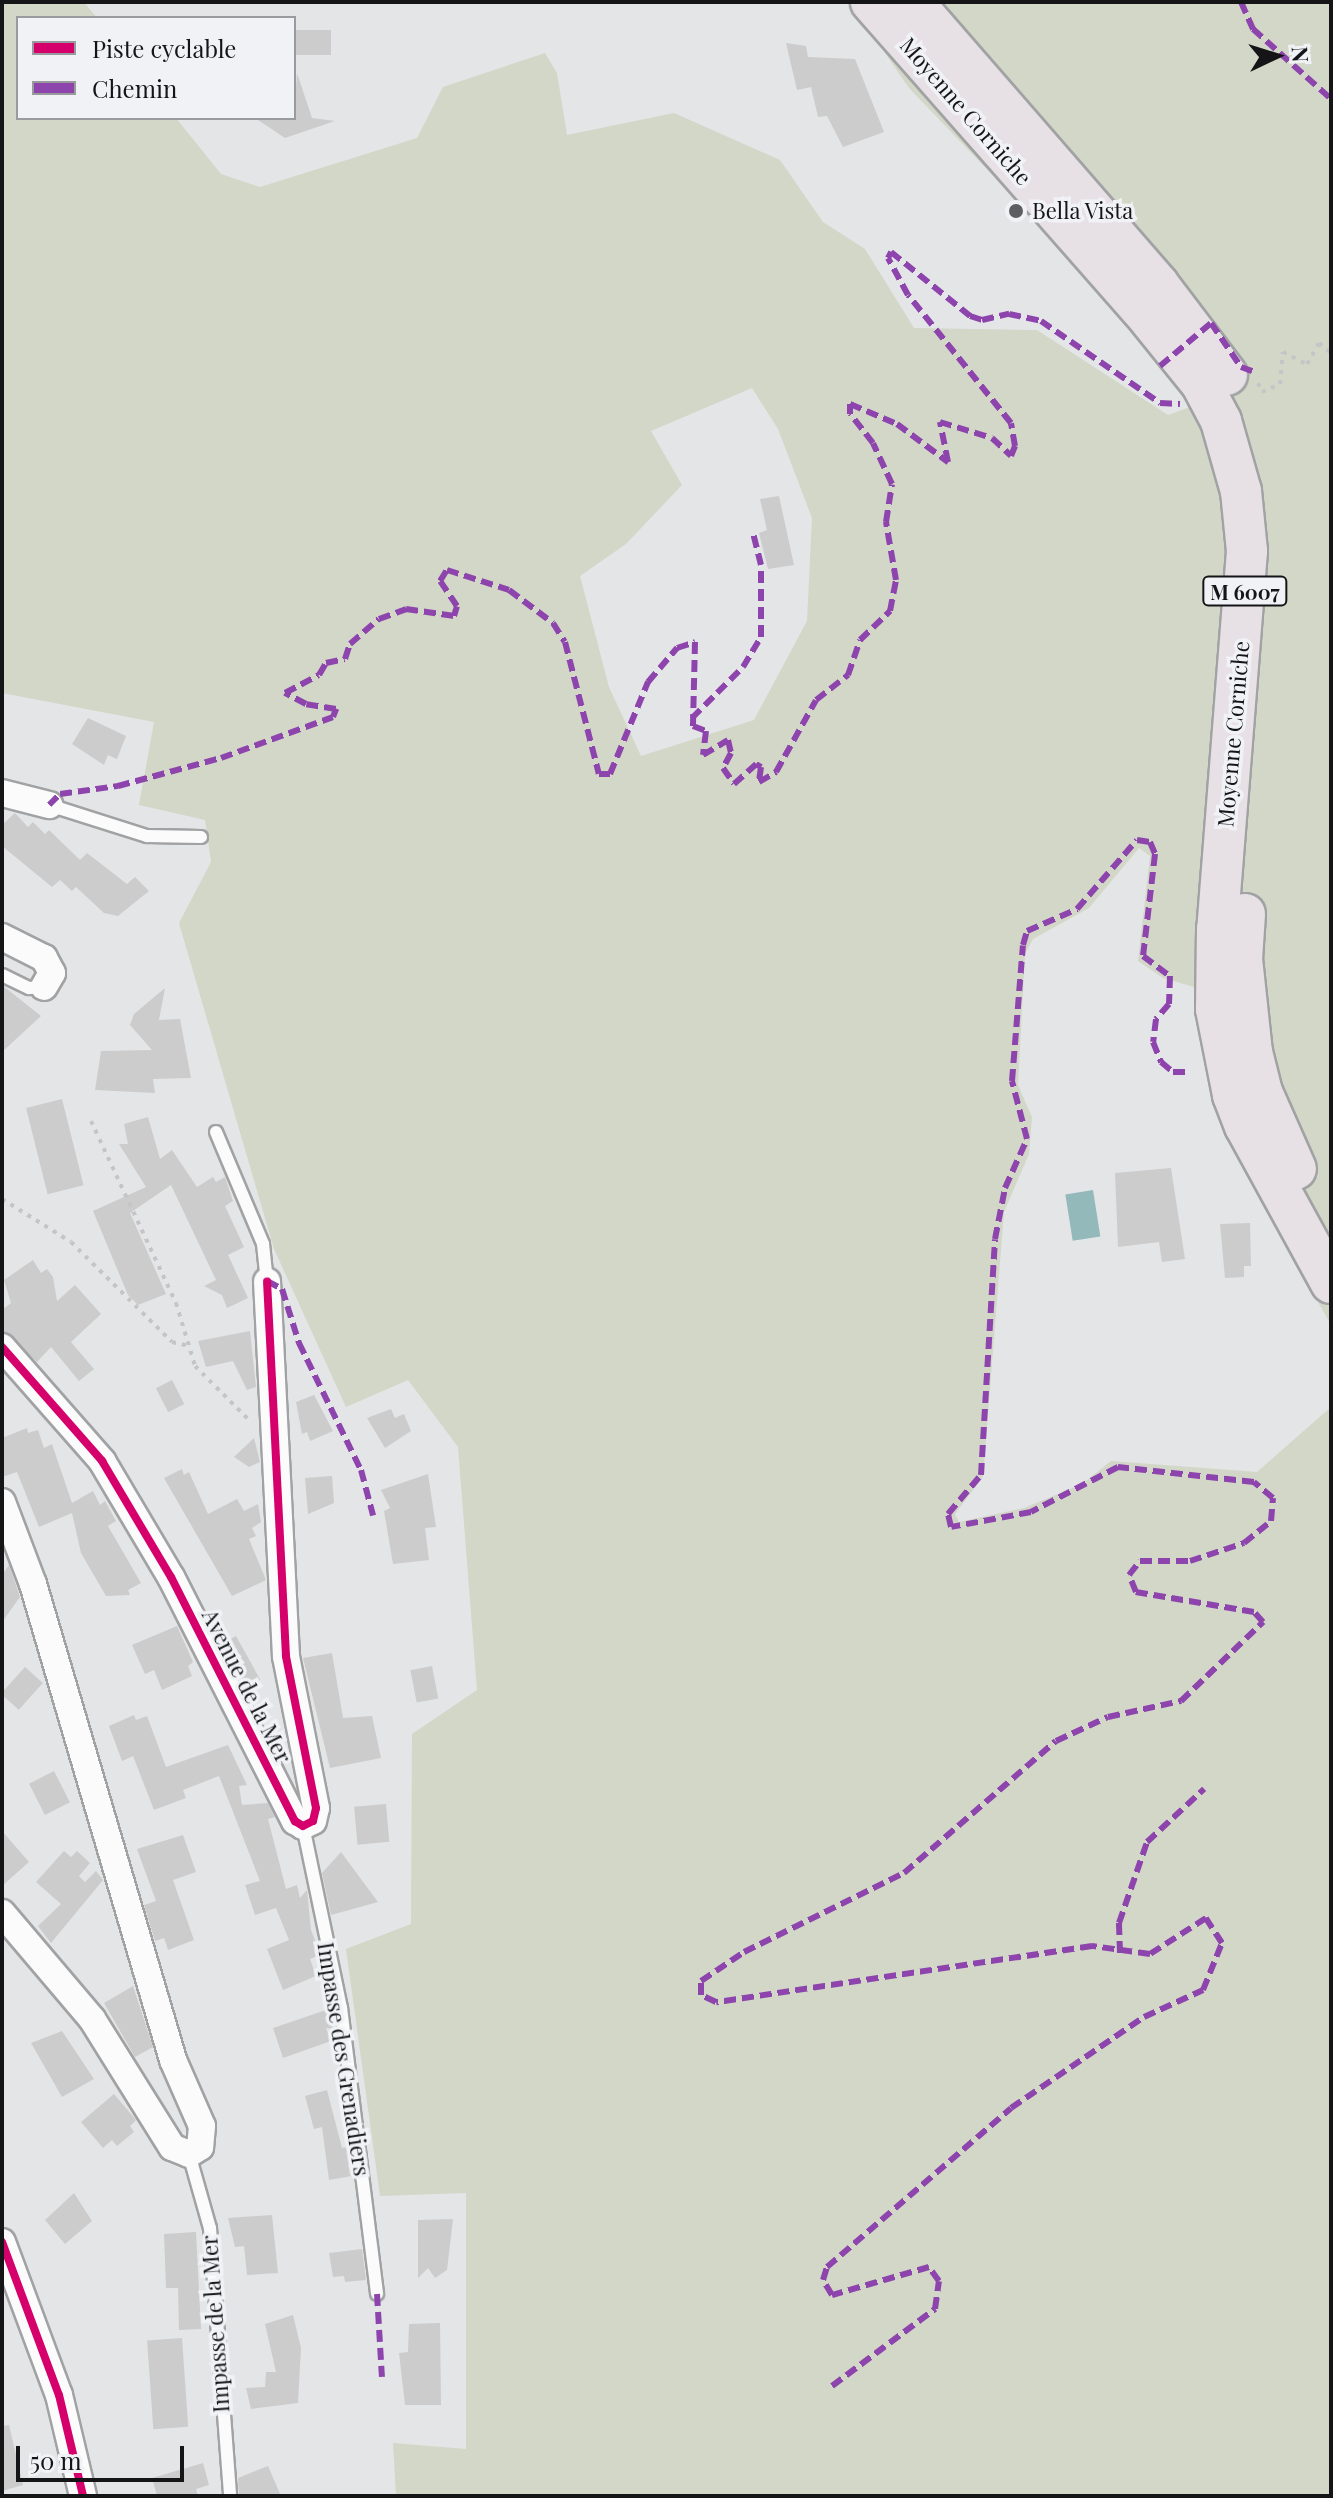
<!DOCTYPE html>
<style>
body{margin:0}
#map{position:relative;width:1333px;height:2498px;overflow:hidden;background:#e4e5e7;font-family:"Playfair Display",serif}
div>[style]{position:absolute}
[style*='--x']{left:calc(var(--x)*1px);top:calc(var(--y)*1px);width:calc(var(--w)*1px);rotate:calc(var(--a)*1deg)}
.green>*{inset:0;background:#d2d7c8}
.water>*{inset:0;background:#94b9bb;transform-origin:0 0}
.building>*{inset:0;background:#ccc;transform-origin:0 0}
.path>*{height:4px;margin-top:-2px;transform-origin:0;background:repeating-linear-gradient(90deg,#c5c5c7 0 4px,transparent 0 10px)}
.roads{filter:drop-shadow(2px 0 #a1a2a3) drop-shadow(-2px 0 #a1a2a3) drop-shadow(0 2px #a1a2a3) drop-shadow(0 -2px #a1a2a3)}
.service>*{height:12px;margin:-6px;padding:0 6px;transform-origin:6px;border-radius:6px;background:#fbfbfb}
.minor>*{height:26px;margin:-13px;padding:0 13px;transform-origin:13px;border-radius:13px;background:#fbfbfb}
.primary>*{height:40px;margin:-20px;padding:0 20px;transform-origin:20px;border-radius:20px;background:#e7e1e6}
.quiet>*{height:6px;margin-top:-3px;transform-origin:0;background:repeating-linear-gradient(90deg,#8e44ad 0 12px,transparent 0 18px)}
.cycleway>*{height:8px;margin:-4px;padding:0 4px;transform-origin:4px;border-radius:4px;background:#d6006c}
.dots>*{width:22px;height:22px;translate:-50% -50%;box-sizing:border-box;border:4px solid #f0f2f6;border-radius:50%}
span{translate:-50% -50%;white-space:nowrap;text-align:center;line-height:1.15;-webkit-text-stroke:7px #f0f2f6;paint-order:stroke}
.shield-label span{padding:2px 6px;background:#f0f2f6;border:2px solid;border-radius:6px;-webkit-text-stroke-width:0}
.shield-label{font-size:20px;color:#151517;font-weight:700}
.street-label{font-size:22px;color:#151517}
.poi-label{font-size:22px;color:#151517}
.left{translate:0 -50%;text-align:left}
.frame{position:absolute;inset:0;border:4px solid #151517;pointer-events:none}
.legend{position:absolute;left:16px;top:16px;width:280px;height:104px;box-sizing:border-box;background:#f0f2f6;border:2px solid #989a9d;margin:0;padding:10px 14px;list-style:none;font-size:24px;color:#151517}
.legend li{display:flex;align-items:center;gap:16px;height:40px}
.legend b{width:40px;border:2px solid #989a9d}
.north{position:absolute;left:1237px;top:16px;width:80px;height:80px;-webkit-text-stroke:6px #f0f2f6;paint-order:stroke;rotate:86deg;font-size:22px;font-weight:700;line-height:32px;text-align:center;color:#151517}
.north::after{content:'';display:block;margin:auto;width:28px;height:36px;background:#151517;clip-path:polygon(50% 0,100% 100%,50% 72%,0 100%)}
.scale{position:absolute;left:16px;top:2446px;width:168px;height:36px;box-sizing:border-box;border:4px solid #151517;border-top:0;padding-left:10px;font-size:24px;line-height:28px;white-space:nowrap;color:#151517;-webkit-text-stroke:6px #f0f2f6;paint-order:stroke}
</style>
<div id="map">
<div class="green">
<div style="clip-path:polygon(evenodd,2px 2px,84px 2px,97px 18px,18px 18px,18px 118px,176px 118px,221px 174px,260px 187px,417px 138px,443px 87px,545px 53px,557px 73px,567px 135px,674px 113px,780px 160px,823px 222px,865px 249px,914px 328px,1037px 330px,1168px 415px,1190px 407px,1154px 352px,1094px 281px,909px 88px,850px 2px,1331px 2px,1331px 1325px,1259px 1198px,1219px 1113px,1201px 989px,1163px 978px,1138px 961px,1150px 856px,1139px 848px,1089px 908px,1033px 939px,1025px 954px,1018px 1085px,1032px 1117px,1029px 1154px,1004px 1212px,983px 1477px,955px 1514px,959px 1522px,1024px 1508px,1082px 1484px,1111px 1461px,1257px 1472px,1331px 1407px,1331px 2496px,396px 2496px,393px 2443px,466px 2449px,466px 2193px,380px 2196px,346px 1949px,411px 1924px,412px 1734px,477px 1690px,458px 1447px,408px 1380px,346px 1407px,274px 1249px,179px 923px,211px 862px,205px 820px,139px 805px,154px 722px,2px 693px,2px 2px,752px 388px,778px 429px,812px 518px,807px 621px,754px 720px,641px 756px,609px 687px,580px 576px,626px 544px,682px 485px,651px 431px,752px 388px)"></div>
</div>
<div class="water">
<div style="left:1093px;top:1190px;width:47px;height:28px;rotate:81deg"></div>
</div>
<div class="building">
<div style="left:331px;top:30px;width:25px;height:37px;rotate:90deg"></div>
<div style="clip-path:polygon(786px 43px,806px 46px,808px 57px,855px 59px,884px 132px,843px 147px,827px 116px,818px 117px,811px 87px,797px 90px)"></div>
<div style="clip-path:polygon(297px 73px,312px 118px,335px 121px,285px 138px,255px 118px,294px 118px)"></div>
<div style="clip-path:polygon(779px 496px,794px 565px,768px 569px,759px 533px,767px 530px,760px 499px)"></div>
<div style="clip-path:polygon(88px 718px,126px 736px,117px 759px,108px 755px,104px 765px,72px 744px)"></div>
<div style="clip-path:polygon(15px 813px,28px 827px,33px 822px,45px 834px,49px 830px,80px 860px,87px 853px,127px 884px,135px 877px,149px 891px,118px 916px,104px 913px,76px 887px,72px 891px,60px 880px,52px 887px,2px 846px,2px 825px)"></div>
<div style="clip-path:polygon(2px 985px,41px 1016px,2px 1052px)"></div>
<div style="clip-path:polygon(165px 988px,159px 1020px,180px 1019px,191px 1078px,153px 1079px,155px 1093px,95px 1090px,101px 1051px,152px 1050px,130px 1025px,134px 1014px)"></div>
<div style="left:62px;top:1099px;width:89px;height:37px;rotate:76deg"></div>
<div style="clip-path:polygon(148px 1117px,160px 1159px,172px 1150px,197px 1187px,213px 1177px,216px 1182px,225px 1177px,233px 1201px,225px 1206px,244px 1247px,228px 1255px,248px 1298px,227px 1308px,222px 1295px,204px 1286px,216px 1280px,171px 1185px,130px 1213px,166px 1294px,138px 1305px,128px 1295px,93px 1211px,146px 1187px,119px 1144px,128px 1144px,124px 1124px)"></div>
<div style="clip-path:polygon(1171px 1168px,1185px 1259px,1162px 1262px,1159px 1242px,1118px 1247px,1115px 1173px)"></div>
<div style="clip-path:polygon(1250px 1223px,1251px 1266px,1244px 1266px,1244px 1277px,1225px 1278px,1220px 1224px)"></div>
<div style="clip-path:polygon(33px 1260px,41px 1273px,47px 1269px,53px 1277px,57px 1301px,75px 1285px,101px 1314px,71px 1342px,94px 1369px,79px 1381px,51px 1347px,37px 1362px,2px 1330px,2px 1310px,11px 1303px,4px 1280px)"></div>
<div style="clip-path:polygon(250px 1331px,256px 1387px,247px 1390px,233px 1361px,206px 1367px,198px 1341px)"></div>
<div style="left:172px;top:1380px;width:27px;height:18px;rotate:63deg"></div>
<div style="clip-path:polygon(314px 1395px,333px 1431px,310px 1441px,307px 1432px,302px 1434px,296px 1402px)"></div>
<div style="clip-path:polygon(391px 1409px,395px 1418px,404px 1414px,411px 1431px,385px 1448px,367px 1418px)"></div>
<div style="clip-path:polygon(27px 1428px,28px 1433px,38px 1430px,44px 1448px,52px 1444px,72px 1503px,93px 1491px,100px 1505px,105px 1501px,116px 1521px,108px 1526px,141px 1583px,128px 1590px,130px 1595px,106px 1596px,81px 1553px,72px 1513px,39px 1527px,17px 1472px,2px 1477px,2px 1438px)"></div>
<div style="clip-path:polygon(254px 1438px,260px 1462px,249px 1467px,234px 1457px)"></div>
<div style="clip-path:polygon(182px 1469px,184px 1475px,189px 1472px,208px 1514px,237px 1499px,244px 1511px,258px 1504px,261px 1522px,252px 1528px,256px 1536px,249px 1539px,266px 1580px,232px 1596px,164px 1478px)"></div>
<div style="clip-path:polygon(428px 1474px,436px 1527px,425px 1528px,429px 1560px,393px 1564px,384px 1511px,390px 1508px,381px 1490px)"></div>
<div style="clip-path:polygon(332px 1476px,334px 1503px,308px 1514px,305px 1478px)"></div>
<div style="clip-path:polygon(9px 1565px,20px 1597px,2px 1622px,2px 1575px)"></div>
<div style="clip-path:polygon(177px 1626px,193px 1662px,188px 1666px,192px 1676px,162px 1690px,154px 1670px,145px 1674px,132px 1645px)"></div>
<div style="left:236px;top:1636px;width:50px;height:16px;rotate:61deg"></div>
<div style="clip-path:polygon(332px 1653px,343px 1718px,372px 1716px,381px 1758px,330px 1768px,303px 1658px)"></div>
<div style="left:432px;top:1666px;width:33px;height:22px;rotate:79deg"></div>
<div style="left:25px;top:1667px;width:24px;height:36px;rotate:42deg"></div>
<div style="clip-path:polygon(134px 1715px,136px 1720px,147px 1716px,166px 1767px,228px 1745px,247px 1785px,239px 1786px,242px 1805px,268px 1803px,275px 1817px,268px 1819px,286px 1889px,297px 1885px,300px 1898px,307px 1890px,311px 1930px,321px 1955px,310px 1959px,316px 1976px,283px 1990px,267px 1949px,289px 1940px,276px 1908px,255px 1915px,245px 1885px,260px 1881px,219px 1776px,183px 1790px,186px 1798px,154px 1810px,133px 1756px,122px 1761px,109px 1726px)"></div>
<div style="left:54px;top:1771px;width:35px;height:28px;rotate:63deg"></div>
<div style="left:386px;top:1804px;width:38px;height:32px;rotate:85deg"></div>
<div style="clip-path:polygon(2px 1831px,29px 1862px,2px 1886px)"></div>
<div style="clip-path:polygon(183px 1835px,196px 1872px,173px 1880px,194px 1940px,168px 1950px,164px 1938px,155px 1941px,144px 1905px,156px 1901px,137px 1849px)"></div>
<div style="clip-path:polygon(64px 1851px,71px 1857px,77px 1851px,90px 1863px,79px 1876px,85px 1882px,96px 1871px,103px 1880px,51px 1943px,38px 1926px,61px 1904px,36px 1882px)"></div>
<div style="clip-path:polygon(341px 1852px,378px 1902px,331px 1915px,322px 1873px)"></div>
<div style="clip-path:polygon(133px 1986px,153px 2047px,135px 2057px,104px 2003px)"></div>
<div style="clip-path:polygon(332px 2008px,335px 2029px,326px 2028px,331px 2041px,283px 2058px,273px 2028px)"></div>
<div style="clip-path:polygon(62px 2031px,94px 2079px,62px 2097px,31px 2043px)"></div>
<div style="clip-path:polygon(327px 2090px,342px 2148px,347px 2147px,352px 2176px,329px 2180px,322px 2127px,314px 2129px,305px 2096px)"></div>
<div style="clip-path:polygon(114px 2094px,136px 2120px,130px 2126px,134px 2132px,117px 2146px,112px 2140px,103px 2148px,81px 2122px)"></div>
<div style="clip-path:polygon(74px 2193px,92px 2221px,65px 2244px,45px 2220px)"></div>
<div style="clip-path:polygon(272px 2215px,278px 2273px,247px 2275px,244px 2246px,235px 2247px,228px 2218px)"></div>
<div style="clip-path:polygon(453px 2219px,447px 2270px,435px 2278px,428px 2268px,418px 2278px,418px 2220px)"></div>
<div style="clip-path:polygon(196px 2232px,201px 2329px,179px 2330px,178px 2288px,166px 2288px,164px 2234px)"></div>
<div style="clip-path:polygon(362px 2249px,366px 2280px,345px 2282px,344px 2276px,333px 2277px,329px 2253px)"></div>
<div style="clip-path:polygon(293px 2315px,301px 2348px,298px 2403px,251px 2409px,246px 2388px,265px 2387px,266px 2372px,276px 2372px,265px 2324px)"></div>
<div style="clip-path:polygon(440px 2323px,441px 2405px,405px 2405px,399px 2353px,408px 2352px,409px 2324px)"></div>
<div style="left:182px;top:2338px;width:89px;height:35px;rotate:86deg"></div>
<div style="clip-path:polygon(9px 2425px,23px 2485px,2px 2491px,2px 2426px)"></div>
<div style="clip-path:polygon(203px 2463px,209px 2485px,196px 2489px,198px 2496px,157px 2496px,152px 2478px)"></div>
<div style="clip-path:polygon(268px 2466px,281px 2496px,239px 2496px,238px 2478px)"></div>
</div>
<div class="path">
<div style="--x:1258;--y:383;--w:10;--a:66"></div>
<div style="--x:1262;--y:392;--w:20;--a:-24"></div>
<div style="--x:1280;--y:384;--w:32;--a:-85"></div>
<div style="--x:1283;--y:352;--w:27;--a:27"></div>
<div style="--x:1307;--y:364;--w:24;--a:-60"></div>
<div style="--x:1319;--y:343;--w:16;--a:40"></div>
<div style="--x:91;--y:1121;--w:201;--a:65"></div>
<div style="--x:176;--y:1303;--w:66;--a:73.2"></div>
<div style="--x:195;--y:1366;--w:78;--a:45"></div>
<div style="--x:2;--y:1199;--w:81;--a:31.9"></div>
<div style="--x:71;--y:1242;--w:142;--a:44.7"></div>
<div style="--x:172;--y:1342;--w:17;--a:13"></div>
</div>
<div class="roads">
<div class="service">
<div style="--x:49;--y:805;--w:103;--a:17.6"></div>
<div style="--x:147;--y:836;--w:54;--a:1.1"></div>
<div style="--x:2;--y:975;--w:30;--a:26"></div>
<div style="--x:29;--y:988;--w:15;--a:-4"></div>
<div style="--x:216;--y:1132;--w:121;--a:67.2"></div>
<div style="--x:263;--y:1244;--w:37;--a:84"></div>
<div style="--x:303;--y:1826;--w:186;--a:78.2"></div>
<div style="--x:341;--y:2008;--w:288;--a:82.8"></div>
<div style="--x:189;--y:2154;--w:77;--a:74.2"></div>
<div style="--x:210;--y:2228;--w:269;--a:85.7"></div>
</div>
<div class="minor">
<div style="--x:2;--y:793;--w:49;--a:14.3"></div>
<div style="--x:2;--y:937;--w:47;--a:26.6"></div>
<div style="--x:44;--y:958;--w:17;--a:62"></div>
<div style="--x:52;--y:973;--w:16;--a:120"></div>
<div style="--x:2;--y:1347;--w:152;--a:48.7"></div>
<div style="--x:102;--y:1461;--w:135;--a:59.3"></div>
<div style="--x:171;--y:1577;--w:274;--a:63.1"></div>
<div style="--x:295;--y:1821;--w:9;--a:32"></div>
<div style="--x:303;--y:1826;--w:11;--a:-27"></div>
<div style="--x:313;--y:1821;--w:13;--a:-77"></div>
<div style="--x:316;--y:1808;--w:155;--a:-101.2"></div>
<div style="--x:286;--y:1656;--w:375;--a:-92.9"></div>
<div style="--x:2;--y:1502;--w:88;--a:69.3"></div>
<div style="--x:33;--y:1584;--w:496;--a:73.6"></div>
<div style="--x:173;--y:2060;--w:72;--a:66.3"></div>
<div style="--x:202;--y:2126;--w:21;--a:95"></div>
<div style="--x:200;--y:2147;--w:13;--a:148"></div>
<div style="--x:189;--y:2154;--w:18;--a:-158"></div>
<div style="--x:172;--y:2147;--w:151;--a:-122"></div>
<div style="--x:92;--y:2019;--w:139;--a:-130.3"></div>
<div style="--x:2;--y:2242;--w:163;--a:69.6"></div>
<div style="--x:59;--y:2395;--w:104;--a:76.6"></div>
</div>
<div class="primary">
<div style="--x:871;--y:2;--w:409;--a:48.7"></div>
<div style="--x:1141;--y:309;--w:95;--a:51"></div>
<div style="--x:1201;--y:383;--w:43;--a:62.2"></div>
<div style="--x:1221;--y:421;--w:73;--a:74.1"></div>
<div style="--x:1241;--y:491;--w:60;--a:84.3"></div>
<div style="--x:1247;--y:551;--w:379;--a:94.5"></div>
<div style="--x:1217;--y:929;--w:80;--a:90.7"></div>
<div style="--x:1216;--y:1009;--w:88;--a:78.8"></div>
<div style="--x:1233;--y:1095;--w:33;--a:69"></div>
<div style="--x:1245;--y:1126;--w:179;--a:61.3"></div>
<div style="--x:913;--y:2;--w:374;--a:49"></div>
<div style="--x:1158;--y:284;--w:114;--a:52.8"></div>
<div style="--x:1245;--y:914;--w:45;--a:93.8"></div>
<div style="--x:1242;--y:959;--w:94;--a:83.9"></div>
<div style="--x:1252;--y:1052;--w:41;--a:76"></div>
<div style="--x:1262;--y:1092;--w:84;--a:66.2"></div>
</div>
</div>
<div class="quiet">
<div style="--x:1241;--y:2;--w:30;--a:66"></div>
<div style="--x:1253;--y:29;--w:105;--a:41.9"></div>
<div style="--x:1160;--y:366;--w:67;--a:-40.1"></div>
<div style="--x:1211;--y:323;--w:53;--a:55.7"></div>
<div style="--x:1241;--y:367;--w:12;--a:20"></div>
<div style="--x:692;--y:718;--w:72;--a:-45"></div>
<div style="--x:743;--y:667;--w:35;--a:-59"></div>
<div style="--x:761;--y:637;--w:72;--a:-90"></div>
<div style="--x:761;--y:565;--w:33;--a:-104"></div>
<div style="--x:49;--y:805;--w:16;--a:-45"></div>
<div style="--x:60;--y:794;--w:59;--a:-7.9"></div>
<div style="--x:118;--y:786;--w:107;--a:-15.2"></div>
<div style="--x:221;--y:758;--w:119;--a:-20.1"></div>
<div style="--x:333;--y:717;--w:9;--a:-69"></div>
<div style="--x:336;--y:709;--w:30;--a:-171"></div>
<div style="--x:306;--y:704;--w:24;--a:-152"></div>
<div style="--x:285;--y:693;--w:38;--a:-28"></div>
<div style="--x:319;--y:675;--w:14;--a:-60"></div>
<div style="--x:326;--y:663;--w:19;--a:-12"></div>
<div style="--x:345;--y:659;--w:16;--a:-72"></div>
<div style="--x:350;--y:644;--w:38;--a:-41"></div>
<div style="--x:379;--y:619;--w:29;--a:-20"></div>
<div style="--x:406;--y:609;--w:49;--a:8.3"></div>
<div style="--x:454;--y:616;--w:10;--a:-73"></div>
<div style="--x:457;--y:606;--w:30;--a:-124"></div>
<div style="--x:440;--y:581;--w:13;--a:-58"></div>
<div style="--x:447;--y:570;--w:65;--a:17.9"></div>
<div style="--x:509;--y:590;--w:55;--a:36.9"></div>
<div style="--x:553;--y:623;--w:22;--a:58"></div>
<div style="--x:565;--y:642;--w:136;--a:75.6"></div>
<div style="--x:599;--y:774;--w:11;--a:0"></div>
<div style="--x:610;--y:774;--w:100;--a:-67.6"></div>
<div style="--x:648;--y:682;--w:45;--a:-49.5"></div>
<div style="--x:677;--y:648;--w:19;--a:-18"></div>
<div style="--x:695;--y:642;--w:84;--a:91.4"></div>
<div style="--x:693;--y:726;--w:14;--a:21"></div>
<div style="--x:706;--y:731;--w:24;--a:97"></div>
<div style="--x:703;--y:755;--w:29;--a:-31"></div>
<div style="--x:728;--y:740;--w:13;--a:77"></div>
<div style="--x:731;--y:753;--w:17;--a:118"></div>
<div style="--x:723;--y:768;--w:19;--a:55"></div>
<div style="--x:734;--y:784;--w:30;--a:-42"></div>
<div style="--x:756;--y:764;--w:6;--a:31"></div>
<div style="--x:761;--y:767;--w:15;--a:98"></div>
<div style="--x:759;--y:782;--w:20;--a:-30"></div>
<div style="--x:776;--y:772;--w:82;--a:-60.9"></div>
<div style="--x:816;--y:700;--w:41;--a:-38"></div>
<div style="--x:848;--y:675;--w:37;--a:-71"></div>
<div style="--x:860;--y:640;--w:42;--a:-44"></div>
<div style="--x:890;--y:611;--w:32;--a:-79"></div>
<div style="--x:896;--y:580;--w:59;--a:-99.8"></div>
<div style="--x:886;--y:522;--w:38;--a:-81"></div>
<div style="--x:892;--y:484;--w:45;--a:-114.9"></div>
<div style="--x:873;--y:443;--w:37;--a:-128"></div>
<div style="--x:850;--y:414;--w:10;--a:-90"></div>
<div style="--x:850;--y:404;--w:51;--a:23.1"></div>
<div style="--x:897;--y:424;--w:64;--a:36.7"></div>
<div style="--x:948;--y:462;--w:41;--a:-101.3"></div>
<div style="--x:940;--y:422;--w:54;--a:17.1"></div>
<div style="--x:992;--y:438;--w:26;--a:43"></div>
<div style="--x:1011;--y:456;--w:11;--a:-68"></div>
<div style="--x:1015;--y:446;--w:23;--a:-100"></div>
<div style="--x:1011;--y:423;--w:164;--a:-128.8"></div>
<div style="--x:908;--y:295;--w:42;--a:-118.4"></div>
<div style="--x:888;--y:258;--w:7;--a:-63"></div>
<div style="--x:891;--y:252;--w:102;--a:39"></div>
<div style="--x:970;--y:316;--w:13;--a:18"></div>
<div style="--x:982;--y:320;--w:28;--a:-13"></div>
<div style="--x:1009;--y:314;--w:33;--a:12"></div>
<div style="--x:1041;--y:321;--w:145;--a:34.6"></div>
<div style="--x:1160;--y:403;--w:20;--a:3"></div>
<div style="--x:267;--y:1281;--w:17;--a:28"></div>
<div style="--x:282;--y:1289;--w:57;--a:72.5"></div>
<div style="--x:299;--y:1343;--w:141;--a:64"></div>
<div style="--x:361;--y:1470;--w:47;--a:75.1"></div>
<div style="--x:1120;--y:1953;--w:30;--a:-92"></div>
<div style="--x:1119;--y:1923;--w:86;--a:-70.9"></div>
<div style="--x:1147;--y:1842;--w:78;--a:-42.9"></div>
<div style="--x:377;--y:2294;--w:83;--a:86.6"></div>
<div style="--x:832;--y:2386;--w:129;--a:-36.8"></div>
<div style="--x:935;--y:2309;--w:28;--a:-82"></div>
<div style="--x:939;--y:2281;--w:17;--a:-126"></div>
<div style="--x:929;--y:2267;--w:101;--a:163.9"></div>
<div style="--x:832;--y:2295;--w:17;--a:-121"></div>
<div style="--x:823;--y:2280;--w:14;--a:-73"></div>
<div style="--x:827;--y:2267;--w:243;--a:-40.8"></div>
<div style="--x:1011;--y:2108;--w:161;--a:-34.4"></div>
<div style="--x:1144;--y:2017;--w:65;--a:-24.6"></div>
<div style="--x:1203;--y:1990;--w:51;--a:-68"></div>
<div style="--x:1222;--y:1943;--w:30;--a:-123"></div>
<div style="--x:1206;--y:1918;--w:67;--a:147.3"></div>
<div style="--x:1150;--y:1954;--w:59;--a:-172.1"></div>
<div style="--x:1092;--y:1946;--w:380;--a:171.5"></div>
<div style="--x:716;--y:2002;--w:17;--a:-155"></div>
<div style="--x:701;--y:1995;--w:14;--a:-90"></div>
<div style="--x:701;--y:1981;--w:52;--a:-34"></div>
<div style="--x:744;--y:1952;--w:178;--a:-26.3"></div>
<div style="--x:904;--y:1873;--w:201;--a:-41"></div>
<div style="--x:1056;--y:1741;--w:57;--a:-24.8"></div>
<div style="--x:1108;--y:1717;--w:75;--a:-12.4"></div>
<div style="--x:1181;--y:1701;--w:114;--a:-43.9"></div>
<div style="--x:1263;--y:1622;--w:13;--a:-132"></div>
<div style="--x:1254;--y:1612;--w:120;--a:-170.4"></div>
<div style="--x:1136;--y:1592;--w:18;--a:-112"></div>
<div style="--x:1129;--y:1575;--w:18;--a:-52"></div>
<div style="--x:1140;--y:1561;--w:50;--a:0"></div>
<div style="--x:1190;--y:1561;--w:57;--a:-18.4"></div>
<div style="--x:1244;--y:1543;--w:35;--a:-39"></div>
<div style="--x:1271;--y:1521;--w:23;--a:-85"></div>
<div style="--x:1273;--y:1498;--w:25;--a:-140"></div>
<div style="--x:1254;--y:1482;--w:137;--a:-173.7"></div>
<div style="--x:1118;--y:1467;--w:98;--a:152.7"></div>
<div style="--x:1031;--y:1512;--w:81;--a:169.4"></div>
<div style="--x:951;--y:1527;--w:13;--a:-103"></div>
<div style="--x:948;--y:1514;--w:51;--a:-49.8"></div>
<div style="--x:981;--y:1475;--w:236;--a:-86.6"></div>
<div style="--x:995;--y:1239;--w:52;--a:-78.9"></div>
<div style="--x:1005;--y:1188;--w:54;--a:-65.8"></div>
<div style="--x:1027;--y:1139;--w:60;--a:-104.5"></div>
<div style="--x:1012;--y:1081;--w:136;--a:-85.4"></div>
<div style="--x:1023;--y:945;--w:15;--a:-74"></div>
<div style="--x:1027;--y:931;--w:55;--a:-23.7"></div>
<div style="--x:1077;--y:909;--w:91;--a:-49"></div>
<div style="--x:1137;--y:840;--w:13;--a:9"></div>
<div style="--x:1150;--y:842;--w:13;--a:67"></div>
<div style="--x:1155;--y:854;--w:103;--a:96.7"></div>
<div style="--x:1143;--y:956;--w:34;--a:37"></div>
<div style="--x:1170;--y:976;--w:28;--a:92"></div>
<div style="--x:1169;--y:1004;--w:20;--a:131"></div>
<div style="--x:1156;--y:1019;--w:23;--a:97"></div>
<div style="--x:1153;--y:1042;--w:22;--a:68"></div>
<div style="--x:1161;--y:1062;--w:16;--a:40"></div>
<div style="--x:1173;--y:1072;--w:12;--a:0"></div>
</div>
<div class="cycleway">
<div style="--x:2;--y:1347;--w:152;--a:48.7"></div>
<div style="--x:102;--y:1461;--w:135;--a:59.3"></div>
<div style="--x:171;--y:1577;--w:274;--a:63.1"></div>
<div style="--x:295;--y:1821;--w:9;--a:32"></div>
<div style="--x:303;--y:1826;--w:11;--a:-27"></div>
<div style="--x:313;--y:1821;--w:13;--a:-77"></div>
<div style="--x:316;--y:1808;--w:155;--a:-101.2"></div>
<div style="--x:286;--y:1656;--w:375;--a:-92.9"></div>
<div style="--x:2;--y:2242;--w:163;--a:69.6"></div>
<div style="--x:59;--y:2395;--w:104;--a:76.6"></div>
</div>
<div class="dots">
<div style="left:1016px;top:211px;background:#5d5e60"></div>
</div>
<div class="shield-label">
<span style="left:1245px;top:591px">M 6007</span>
</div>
<div class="street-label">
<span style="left:966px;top:111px;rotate:49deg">Moyenne Corniche</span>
<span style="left:1233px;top:734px;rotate:-85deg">Moyenne Corniche</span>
<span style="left:247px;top:1686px;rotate:63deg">Avenue de la Mer</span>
<span style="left:344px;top:2059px;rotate:81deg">Impasse des Grenadiers</span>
<span style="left:215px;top:2324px;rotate:-94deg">Impasse de la Mer</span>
</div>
<div class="poi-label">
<span class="left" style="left:1032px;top:211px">Bella Vista</span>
</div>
<div class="frame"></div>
<ul class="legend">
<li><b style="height:10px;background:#d6006c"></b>Piste cyclable</li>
<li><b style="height:10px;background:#8e44ad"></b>Chemin</li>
</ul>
<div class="north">N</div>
<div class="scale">50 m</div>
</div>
